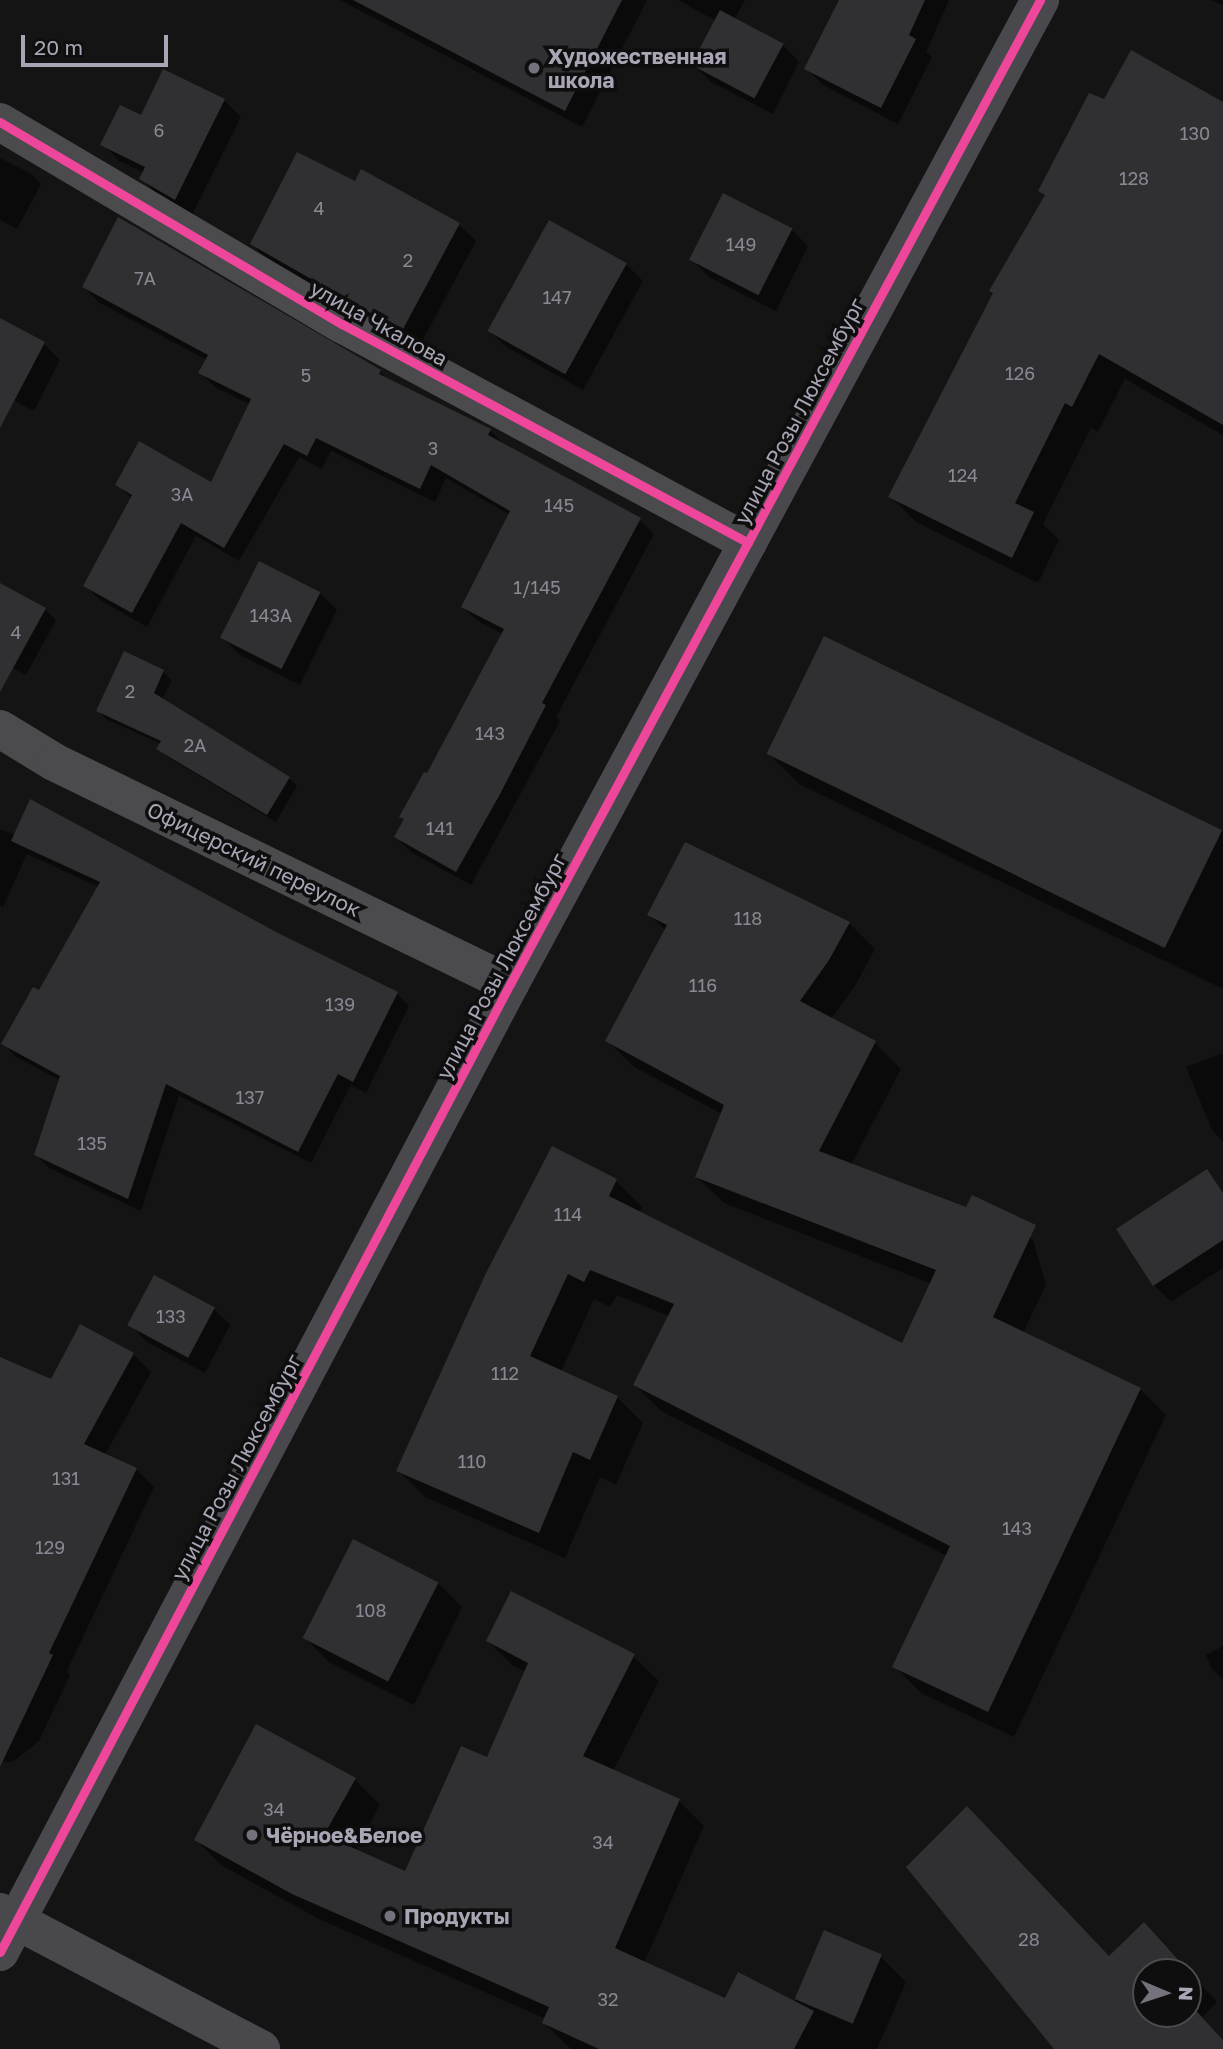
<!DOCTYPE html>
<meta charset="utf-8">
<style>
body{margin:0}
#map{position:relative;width:1223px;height:2049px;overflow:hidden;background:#141414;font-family:"Golos Text",sans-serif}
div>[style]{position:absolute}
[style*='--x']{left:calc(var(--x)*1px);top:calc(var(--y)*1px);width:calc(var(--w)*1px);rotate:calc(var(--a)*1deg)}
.shadow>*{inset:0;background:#0007}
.building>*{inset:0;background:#303032;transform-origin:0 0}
.street>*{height:38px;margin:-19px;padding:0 19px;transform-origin:19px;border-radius:19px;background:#4b4a4d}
.secondary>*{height:38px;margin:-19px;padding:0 19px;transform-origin:19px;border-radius:19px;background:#49484c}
.cycleway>*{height:9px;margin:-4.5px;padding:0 4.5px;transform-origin:4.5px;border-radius:4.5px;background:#ed469a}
.dots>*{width:19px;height:19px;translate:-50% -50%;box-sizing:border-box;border:4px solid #0f0e0f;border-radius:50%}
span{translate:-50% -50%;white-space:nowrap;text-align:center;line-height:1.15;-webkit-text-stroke:7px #0f0e0f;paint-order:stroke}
.number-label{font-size:18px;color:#8b8894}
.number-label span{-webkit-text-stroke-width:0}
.poi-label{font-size:21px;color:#a9a5b5;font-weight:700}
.left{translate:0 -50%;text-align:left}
.street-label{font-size:21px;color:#a9a5b5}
.north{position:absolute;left:1132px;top:1958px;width:70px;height:70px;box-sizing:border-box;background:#0f0e0f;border:2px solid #4d4a51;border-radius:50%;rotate:92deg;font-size:19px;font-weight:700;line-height:28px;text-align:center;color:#a9a5b5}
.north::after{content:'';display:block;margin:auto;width:24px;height:32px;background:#75727d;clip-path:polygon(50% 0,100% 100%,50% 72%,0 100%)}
.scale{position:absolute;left:21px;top:35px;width:147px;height:32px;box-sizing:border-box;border:4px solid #a9a5b5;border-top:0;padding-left:9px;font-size:21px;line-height:24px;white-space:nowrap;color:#a9a5b5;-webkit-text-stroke:5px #0f0e0f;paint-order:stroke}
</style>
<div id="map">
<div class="shadow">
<div style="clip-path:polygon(340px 0,647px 0,582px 127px)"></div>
<div style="clip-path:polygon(678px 0,745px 0,734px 20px,783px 45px,799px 62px,773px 114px,711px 82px,694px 65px,716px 21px)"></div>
<div style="clip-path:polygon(841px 0,949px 0,926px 52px,932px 57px,898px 124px,823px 85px,806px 68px)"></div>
<div style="clip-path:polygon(1211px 0,1223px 0,1223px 5px)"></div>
<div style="clip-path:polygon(224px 100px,241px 117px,192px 215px,158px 195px,141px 178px,144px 173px,119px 161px,103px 144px,141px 117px)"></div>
<div style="clip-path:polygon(1104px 101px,1223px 104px,1223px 435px,1125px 379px,1098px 432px,1091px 428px,1043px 524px,1059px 540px,1038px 583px,916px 522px,890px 496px,1046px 197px,1040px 191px)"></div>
<div style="clip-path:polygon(0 158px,33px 175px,41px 184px,17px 229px,0 220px)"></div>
<div style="clip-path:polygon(362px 171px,459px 225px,476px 241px,419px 347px,269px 261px,252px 244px,356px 183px)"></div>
<div style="clip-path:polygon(792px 230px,808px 246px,776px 311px,709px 277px,692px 260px)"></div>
<div style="clip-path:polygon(626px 264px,643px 281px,583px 390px,506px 347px,490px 331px)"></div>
<div style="clip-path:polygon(84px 287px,380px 371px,389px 381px,490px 430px,504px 445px,640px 520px,654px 534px,556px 717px,560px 721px,471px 885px,411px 852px,396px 837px,405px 820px,401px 817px,427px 776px,503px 634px,478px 621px,463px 607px,510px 515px,446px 478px,435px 502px,331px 451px,322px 469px,299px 457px,239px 561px,196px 536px,147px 627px,100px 600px,86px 586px,132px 499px,117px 484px,212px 485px,251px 405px,215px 387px,201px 373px,207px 360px,98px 302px)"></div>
<div style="clip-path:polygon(0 335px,44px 344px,60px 360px,34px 411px,0 393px)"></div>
<div style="clip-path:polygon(0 585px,45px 609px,56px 620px,26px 675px,0 661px)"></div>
<div style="clip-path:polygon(320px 593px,337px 610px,300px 685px,240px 655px,223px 638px)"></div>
<div style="clip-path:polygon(125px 654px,163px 672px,172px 680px,162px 700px,289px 778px,297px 786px,276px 822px,166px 756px,158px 748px,161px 744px,106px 719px,98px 711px)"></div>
<div style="clip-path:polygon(769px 754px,1223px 830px,1223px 989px,799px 784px)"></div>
<div style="clip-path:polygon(0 829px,277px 935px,397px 993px,409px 1006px,366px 1093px,351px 1085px,311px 1163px,179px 1096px,141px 1211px,49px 1168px,36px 1155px,60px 1080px,16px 1057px,4px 1044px,40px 993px,99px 887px,27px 854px,3px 907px,0 905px)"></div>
<div style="clip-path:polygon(649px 914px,849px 923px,875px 949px,855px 986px,831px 1019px,875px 1043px,901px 1069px,851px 1165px,967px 1210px,1006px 1213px,1033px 1240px,1046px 1285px,1023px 1333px,1140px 1389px,1166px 1415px,1014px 1737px,921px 1693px,895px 1667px,947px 1556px,661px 1411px,635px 1385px,669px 1316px,617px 1295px,610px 1307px,594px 1299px,561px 1372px,617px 1397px,643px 1423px,616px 1485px,600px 1477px,565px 1558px,425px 1497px,399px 1471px,616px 1181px,642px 1207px,639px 1213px,902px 1345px,932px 1284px,724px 1203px,697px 1177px,722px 1114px,634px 1067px,608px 1041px,666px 931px)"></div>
<div style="clip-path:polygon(1223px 1053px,1223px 1142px,1212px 1130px,1186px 1067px)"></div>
<div style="clip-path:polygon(1223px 1198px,1223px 1268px,1171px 1302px,1154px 1285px)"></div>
<div style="clip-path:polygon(214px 1309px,230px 1325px,205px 1373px,147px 1342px,130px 1325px)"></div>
<div style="clip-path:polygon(133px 1354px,151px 1372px,105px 1455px,136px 1469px,154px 1487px,67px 1671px,70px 1675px,39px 1741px,14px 1761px,5px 1762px,0 1760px,0 1358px,52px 1382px)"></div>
<div style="clip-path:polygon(438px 1583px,462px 1607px,414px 1705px,329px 1662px,305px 1638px)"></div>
<div style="clip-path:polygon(488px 1641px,633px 1656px,659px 1681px,613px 1771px,679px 1801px,704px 1826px,644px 1963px,726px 2000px,794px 2003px,825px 1932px,881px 1957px,906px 1982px,877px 2049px,571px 2049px,544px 2023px,546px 2019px,319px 1919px,221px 1865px,196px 1840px,354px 1779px,380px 1805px,355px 1851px,406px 1873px,488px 1759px,526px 1672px,513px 1666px)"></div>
<div style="clip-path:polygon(1223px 1646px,1223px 1679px,1212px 1669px,1206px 1655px)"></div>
<div style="clip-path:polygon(evenodd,1169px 1949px,1217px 2002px,1202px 2017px,1223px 2040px,1223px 2049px,1054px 2049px,1110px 1958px,1169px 1949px,1146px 1972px,1188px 1972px,1188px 2014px,1146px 2014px,1146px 1972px)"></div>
</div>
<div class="building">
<div style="clip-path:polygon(353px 0,622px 0,565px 111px)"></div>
<div style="clip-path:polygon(839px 0,925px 0,909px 35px,916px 39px,881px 108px,804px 69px)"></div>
<div style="left:720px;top:10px;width:72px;height:62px;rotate:28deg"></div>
<div style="clip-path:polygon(1131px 50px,1223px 102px,1223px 425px,1099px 354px,1072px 407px,1065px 403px,1015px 503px,1034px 512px,1012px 558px,888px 497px,993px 293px,989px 291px,1045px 195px,1038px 191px,1089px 93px,1104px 99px)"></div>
<div style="clip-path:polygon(163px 69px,225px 99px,175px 200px,139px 179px,145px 167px,100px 145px,120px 105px,141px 115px)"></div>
<div style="clip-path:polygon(297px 152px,355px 181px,361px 169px,460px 223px,402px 331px,250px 244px)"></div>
<div style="left:723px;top:193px;width:78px;height:75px;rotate:27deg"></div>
<div style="clip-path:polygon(118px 217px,381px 370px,379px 374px,491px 429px,488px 435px,641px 518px,542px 703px,546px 705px,499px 796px,456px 872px,394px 837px,404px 819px,399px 817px,424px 772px,427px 773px,504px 629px,461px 607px,510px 511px,431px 465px,420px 489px,316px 438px,307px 456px,284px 444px,224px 548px,181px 523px,132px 613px,83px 586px,132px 495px,115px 485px,139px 441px,211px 482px,251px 399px,198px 373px,208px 355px,82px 287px)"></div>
<div style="left:549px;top:220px;width:89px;height:127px;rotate:29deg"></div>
<div style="clip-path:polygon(0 318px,45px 342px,0 428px)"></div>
<div style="left:259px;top:561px;width:69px;height:86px;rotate:27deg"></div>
<div style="clip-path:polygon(0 583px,46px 608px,0 692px)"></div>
<div style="left:824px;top:636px;width:443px;height:131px;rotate:26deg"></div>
<div style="clip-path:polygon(124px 651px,164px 670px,154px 693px,290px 777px,267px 815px,156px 749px,161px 741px,96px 711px)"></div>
<div style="clip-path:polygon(30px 799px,278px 933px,398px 992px,353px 1082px,338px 1074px,298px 1152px,166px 1084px,128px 1199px,34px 1155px,60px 1076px,1px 1044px,33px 987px,39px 990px,100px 882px,11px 841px)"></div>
<div style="clip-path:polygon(685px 842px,850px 922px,829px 960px,800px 1001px,876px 1041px,819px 1151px,966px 1207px,972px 1195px,1036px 1225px,993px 1317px,1141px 1388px,988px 1712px,892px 1667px,950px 1546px,633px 1385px,674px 1304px,590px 1270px,584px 1282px,568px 1274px,530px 1356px,618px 1396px,590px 1460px,573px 1452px,539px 1533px,396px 1471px,486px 1273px,552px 1146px,617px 1179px,609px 1196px,902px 1343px,936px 1270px,695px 1177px,724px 1105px,605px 1041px,667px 925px,647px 915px)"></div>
<div style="clip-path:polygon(1207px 1169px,1223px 1193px,1223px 1240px,1153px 1286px,1116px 1229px)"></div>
<div style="left:154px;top:1275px;width:69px;height:57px;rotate:28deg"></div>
<div style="clip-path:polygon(80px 1324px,134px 1353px,84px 1444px,137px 1468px,49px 1653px,53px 1655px,0 1767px,0 1357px,51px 1379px)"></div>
<div style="left:353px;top:1539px;width:96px;height:111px;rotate:27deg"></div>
<div style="clip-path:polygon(511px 1591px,635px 1654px,583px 1756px,680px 1799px,615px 1948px,725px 1998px,738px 1972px,814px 2011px,794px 2049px,599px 2049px,542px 2023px,549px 2007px,292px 1894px,194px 1840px,256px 1724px,356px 1778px,324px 1835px,405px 1871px,461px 1746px,487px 1757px,528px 1663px,486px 1641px)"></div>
<div style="clip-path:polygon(967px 1806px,1109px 1956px,1144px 1922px,1193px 1976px,1188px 1981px,1188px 1972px,1146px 1972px,1146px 2014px,1188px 2014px,1188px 2002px,1223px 2040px,1223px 2049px,1054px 2049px,906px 1867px)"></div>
<div style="left:824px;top:1930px;width:63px;height:75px;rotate:23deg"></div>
</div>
<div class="street">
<div style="--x:0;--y:122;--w:397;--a:30.6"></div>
<div style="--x:342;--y:324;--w:461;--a:28.3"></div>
<div style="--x:0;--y:729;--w:63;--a:31.4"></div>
<div style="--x:54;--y:762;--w:507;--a:25.96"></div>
</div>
<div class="secondary">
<div style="--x:0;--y:1912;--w:295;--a:27.7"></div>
<div style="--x:0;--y:1952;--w:1094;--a:-62.22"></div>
<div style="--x:510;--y:984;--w:1118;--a:-61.69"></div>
</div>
<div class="cycleway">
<div style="--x:0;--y:122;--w:397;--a:30.6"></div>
<div style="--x:342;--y:324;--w:461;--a:28.3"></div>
<div style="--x:0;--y:1952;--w:1094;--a:-62.22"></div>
<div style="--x:510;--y:984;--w:1118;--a:-61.69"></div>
</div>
<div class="dots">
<div style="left:534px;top:68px;background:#75727d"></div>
<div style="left:252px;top:1835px;background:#75727d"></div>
<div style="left:390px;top:1916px;background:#75727d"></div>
</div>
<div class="number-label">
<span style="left:159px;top:130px">6</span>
<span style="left:1195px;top:133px">130</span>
<span style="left:1134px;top:178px">128</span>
<span style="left:319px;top:208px">4</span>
<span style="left:741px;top:244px">149</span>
<span style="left:408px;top:260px">2</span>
<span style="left:145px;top:278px">7А</span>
<span style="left:557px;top:297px">147</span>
<span style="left:1020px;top:373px">126</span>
<span style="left:306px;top:375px">5</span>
<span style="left:433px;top:448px">3</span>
<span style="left:963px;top:475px">124</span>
<span style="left:182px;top:494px">3А</span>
<span style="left:559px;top:505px">145</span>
<span style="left:537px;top:587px">1/145</span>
<span style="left:271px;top:615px">143А</span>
<span style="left:16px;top:632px">4</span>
<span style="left:130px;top:691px">2</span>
<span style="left:490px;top:733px">143</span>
<span style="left:195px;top:745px">2А</span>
<span style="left:440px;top:828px">141</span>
<span style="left:748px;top:918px">118</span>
<span style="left:703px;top:985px">116</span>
<span style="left:340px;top:1004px">139</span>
<span style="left:250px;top:1097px">137</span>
<span style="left:92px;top:1143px">135</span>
<span style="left:568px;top:1214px">114</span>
<span style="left:171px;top:1316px">133</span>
<span style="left:505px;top:1373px">112</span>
<span style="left:472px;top:1461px">110</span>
<span style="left:66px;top:1478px">131</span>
<span style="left:1017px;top:1528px">143</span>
<span style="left:50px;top:1547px">129</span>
<span style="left:371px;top:1610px">108</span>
<span style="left:274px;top:1809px">34</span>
<span style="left:603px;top:1842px">34</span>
<span style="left:1029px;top:1939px">28</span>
<span style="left:608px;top:1999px">32</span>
</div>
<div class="poi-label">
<span class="left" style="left:548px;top:68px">Художественная<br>школа</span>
<span class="left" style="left:266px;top:1835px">Чёрное&amp;Белое</span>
<span class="left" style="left:404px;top:1916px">Продукты</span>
</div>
<div class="street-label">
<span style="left:379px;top:323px;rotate:29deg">улица Чкалова</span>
<span style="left:799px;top:411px;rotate:-62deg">улица Розы Люксембург</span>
<span style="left:254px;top:859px;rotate:26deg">Офицерский переулок</span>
<span style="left:501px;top:966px;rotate:-62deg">улица Розы Люксембург</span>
<span style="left:236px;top:1467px;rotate:-62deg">улица Розы Люксембург</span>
</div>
<div class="north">N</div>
<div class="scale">20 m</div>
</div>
